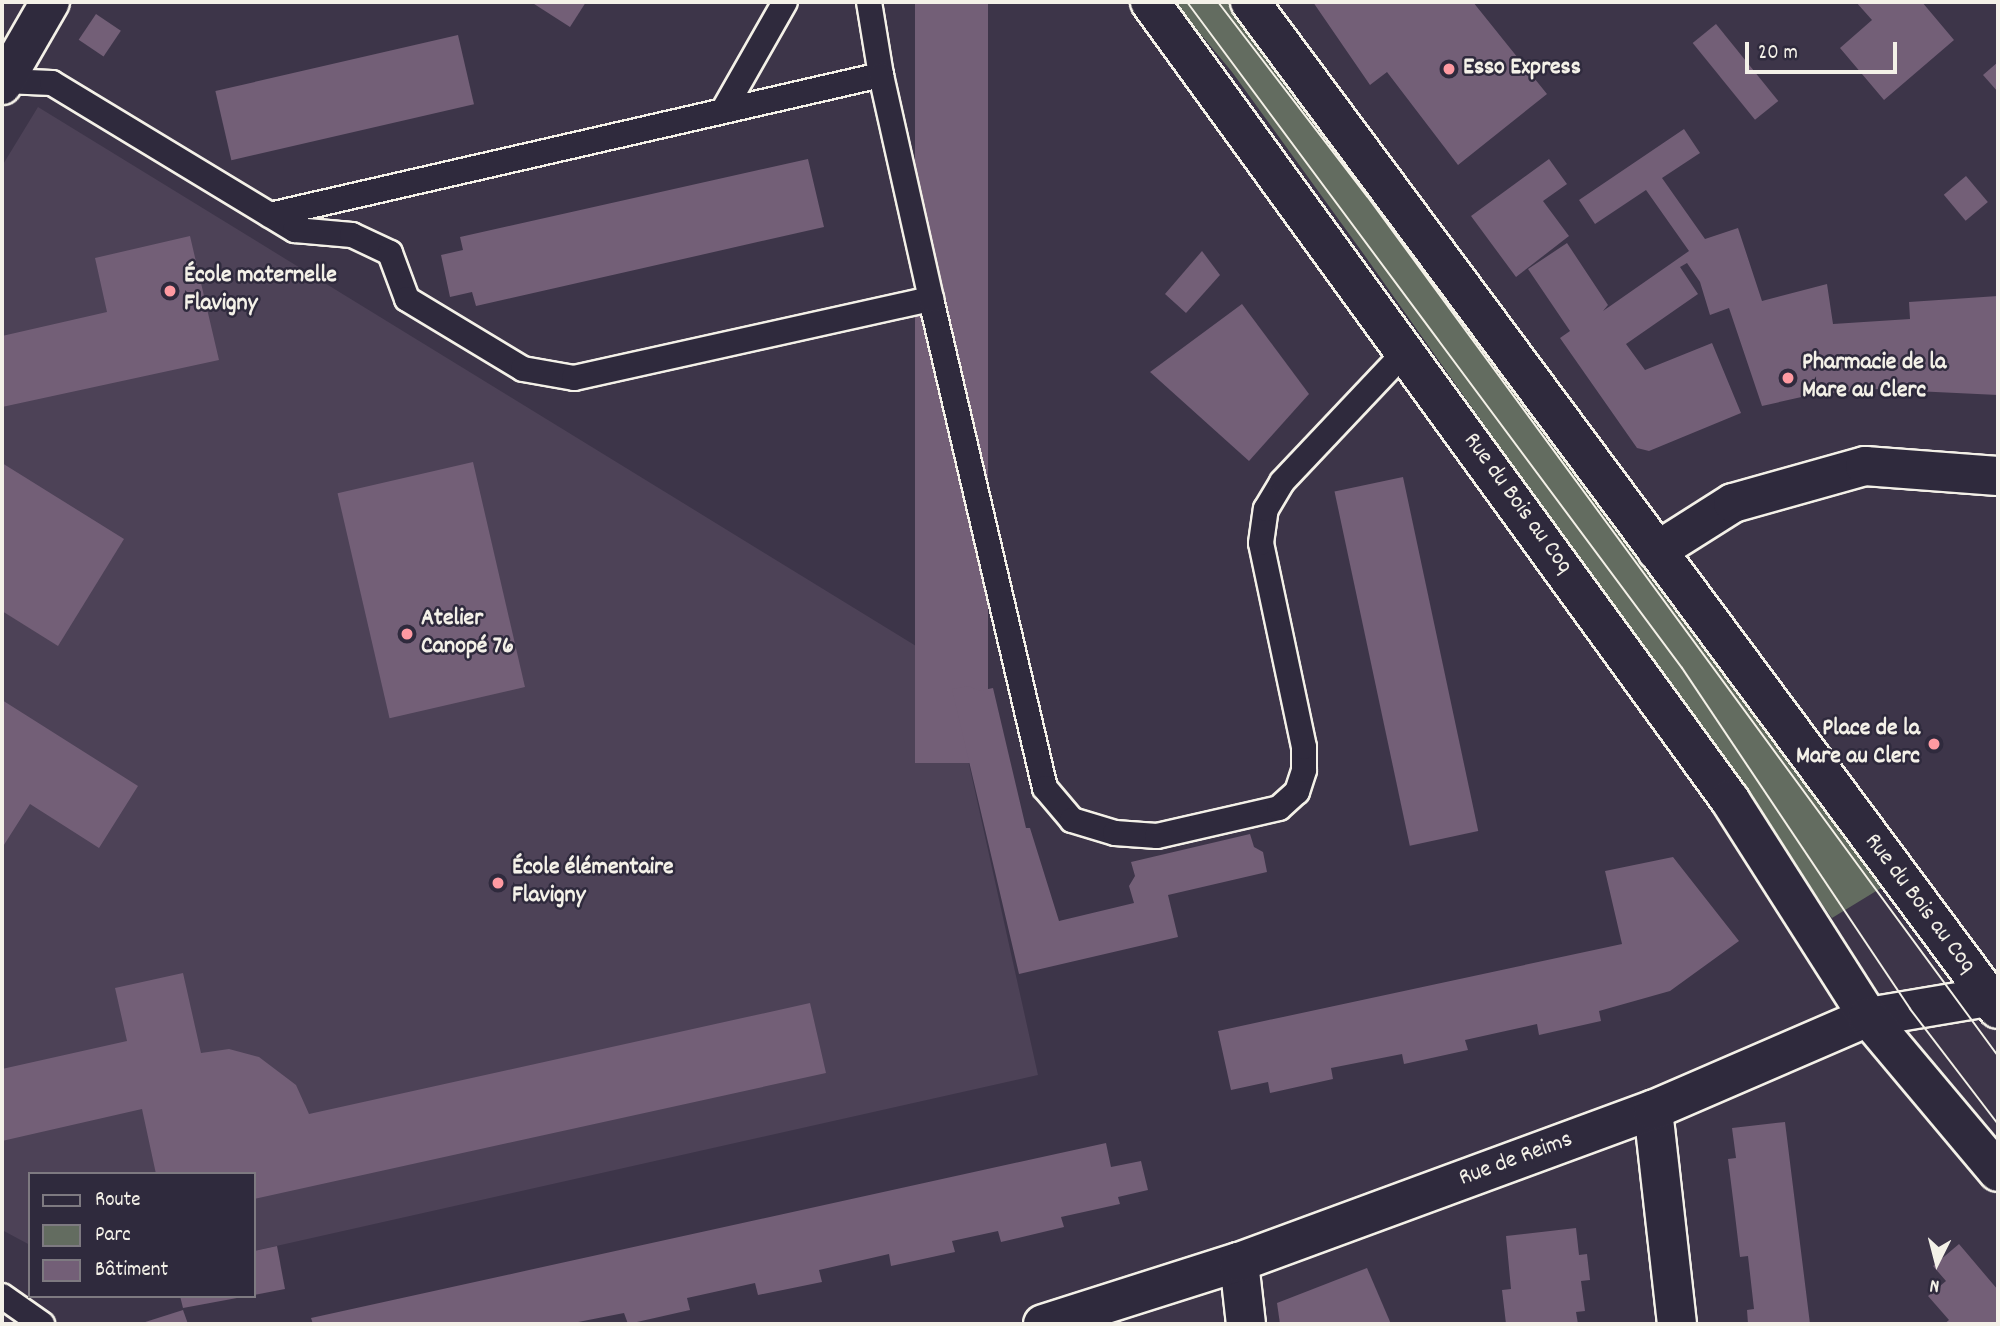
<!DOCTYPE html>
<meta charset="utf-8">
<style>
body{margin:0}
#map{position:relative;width:2000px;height:1326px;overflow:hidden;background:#3d3549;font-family:Dekko,sans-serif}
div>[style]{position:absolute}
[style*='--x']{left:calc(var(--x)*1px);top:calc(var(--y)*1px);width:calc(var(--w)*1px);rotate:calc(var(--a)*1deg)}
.built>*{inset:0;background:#4d4257}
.green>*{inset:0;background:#636c60}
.building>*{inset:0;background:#735f77;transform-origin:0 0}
.roads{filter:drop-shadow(2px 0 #f4f1e8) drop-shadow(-2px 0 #f4f1e8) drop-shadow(0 2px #f4f1e8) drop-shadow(0 -2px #f4f1e8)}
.service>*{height:24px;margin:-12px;padding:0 12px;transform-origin:12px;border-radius:12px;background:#2f2a3d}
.minor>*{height:38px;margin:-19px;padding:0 19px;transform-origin:19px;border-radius:19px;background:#2f2a3d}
.tertiary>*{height:38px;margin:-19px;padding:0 19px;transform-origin:19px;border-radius:19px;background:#2f2a3d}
.secondary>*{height:38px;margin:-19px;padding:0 19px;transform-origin:19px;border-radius:19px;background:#2f2a3d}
.tram>*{height:2px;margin:-1px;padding:0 1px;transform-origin:1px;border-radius:1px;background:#f4f1e8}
.dots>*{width:19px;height:19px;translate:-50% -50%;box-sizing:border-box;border:4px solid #2f2a3d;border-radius:50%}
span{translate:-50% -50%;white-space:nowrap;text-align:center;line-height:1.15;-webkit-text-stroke:5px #2f2a3d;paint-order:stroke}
.poi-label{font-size:24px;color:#f4f1e8;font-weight:700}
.left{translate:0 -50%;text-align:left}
.right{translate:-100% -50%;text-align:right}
.street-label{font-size:24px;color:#f4f1e8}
.frame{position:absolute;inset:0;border:4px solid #f4f1e8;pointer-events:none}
.legend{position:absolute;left:28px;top:1172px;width:228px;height:126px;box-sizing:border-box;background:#2f2a3d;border:2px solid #7e7a81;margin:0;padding:9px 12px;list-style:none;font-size:21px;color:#f4f1e8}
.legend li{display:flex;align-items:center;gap:14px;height:35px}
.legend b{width:35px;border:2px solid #7e7a81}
.north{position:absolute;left:1902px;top:1228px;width:70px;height:70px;-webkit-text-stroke:5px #2f2a3d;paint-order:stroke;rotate:186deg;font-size:19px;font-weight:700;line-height:28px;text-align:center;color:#f4f1e8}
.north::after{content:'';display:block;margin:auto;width:24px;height:32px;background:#f4f1e8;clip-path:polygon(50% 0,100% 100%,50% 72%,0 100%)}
.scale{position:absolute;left:1745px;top:42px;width:152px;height:32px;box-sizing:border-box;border:4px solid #f4f1e8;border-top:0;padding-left:9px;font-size:21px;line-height:24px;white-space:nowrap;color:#f4f1e8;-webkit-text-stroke:5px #2f2a3d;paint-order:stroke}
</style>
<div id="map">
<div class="built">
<div style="clip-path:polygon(38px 107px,947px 665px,1038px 1075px,254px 1251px,254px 1174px,30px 1174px,30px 1245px,2px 1230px,2px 166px)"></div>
</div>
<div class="green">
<div style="clip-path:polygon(1174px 2px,1234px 2px,1886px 885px,1832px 918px,1365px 256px,1232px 72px)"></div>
</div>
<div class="building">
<div style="clip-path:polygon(531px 2px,586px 2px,570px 27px)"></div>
<div style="left:915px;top:2px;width:73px;height:761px"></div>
<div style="clip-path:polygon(1313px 2px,1473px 2px,1547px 94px,1458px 165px,1387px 72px,1370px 85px)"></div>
<div style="clip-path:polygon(1856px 2px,1922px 2px,1954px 40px,1884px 100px,1840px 48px,1872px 20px)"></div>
<div style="left:96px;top:14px;width:30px;height:31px;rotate:34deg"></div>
<div style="left:1716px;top:24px;width:99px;height:30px;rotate:51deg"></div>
<div style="left:458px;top:35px;width:71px;height:249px;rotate:77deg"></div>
<div style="clip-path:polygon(1998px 62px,1998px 92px,1983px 75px)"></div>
<div style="clip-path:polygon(1684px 129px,1700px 153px,1662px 178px,1705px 239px,1738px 228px,1762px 301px,1827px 284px,1833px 324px,1910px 319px,1909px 302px,1998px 296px,1998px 395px,1873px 389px,1806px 396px,1762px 406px,1729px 308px,1710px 315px,1700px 282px,1687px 263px,1680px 267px,1698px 294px,1626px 344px,1645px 370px,1712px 343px,1741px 413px,1649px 451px,1637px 448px,1560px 338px,1570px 331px,1528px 269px,1567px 243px,1608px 305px,1603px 311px,1689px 251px,1646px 190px,1595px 224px,1579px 200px)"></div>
<div style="clip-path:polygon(808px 159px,824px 227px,476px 306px,472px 292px,450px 297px,441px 255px,463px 250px,460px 237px)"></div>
<div style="clip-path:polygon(1549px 159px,1567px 184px,1543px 201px,1569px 236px,1516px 277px,1471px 216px)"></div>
<div style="left:1966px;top:176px;width:34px;height:29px;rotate:50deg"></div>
<div style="clip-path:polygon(190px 236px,219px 360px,2px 407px,2px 336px,107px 312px,95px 258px)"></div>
<div style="clip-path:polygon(1202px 251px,1220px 275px,1186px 313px,1165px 294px)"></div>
<div style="clip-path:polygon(1242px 304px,1309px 394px,1249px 461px,1150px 372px)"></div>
<div style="left:473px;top:462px;width:231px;height:139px;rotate:77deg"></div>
<div style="clip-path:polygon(2px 463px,124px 539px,58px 646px,2px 611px)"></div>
<div style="left:1403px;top:477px;width:362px;height:70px;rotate:78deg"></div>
<div style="clip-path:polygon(969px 686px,979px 691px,993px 688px,1026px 828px,1030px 828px,1059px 921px,1134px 903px,1129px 886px,1135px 876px,1131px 862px,1250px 834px,1254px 847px,1263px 852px,1267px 872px,1168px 895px,1178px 937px,1019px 974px,952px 689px)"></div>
<div style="clip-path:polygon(2px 700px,138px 786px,99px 848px,30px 804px,2px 848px)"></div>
<div style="clip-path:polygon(1673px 857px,1739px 941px,1670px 991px,1599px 1011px,1601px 1021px,1539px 1035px,1537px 1024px,1465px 1040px,1468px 1050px,1404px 1064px,1402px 1054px,1331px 1068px,1333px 1079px,1270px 1093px,1268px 1082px,1231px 1090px,1218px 1031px,1622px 944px,1605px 871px)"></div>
<div style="clip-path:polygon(183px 973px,201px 1053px,229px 1049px,259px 1057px,296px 1085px,309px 1114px,810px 1003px,826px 1073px,254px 1199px,254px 1174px,156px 1174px,142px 1109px,2px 1141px,2px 1069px,127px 1041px,115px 988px)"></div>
<div style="clip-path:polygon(1785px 1122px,1810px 1324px,1748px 1324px,1747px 1310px,1754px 1309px,1748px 1256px,1740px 1257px,1734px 1207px,1728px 1159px,1736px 1158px,1732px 1128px)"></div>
<div style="clip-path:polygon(1106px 1143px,1111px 1167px,1141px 1161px,1148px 1190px,1118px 1197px,1120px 1204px,1061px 1217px,1064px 1227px,1001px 1242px,998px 1231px,952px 1241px,955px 1252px,891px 1266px,889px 1254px,819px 1270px,822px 1282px,758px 1295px,755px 1283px,687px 1298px,690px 1310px,628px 1324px,624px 1313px,568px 1324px,313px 1324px,311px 1318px)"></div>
<div style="clip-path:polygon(1576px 1228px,1579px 1255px,1587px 1254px,1590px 1280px,1581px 1281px,1585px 1311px,1576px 1312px,1578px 1324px,1506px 1324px,1502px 1290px,1511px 1289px,1506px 1236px)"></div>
<div style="clip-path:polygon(1959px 1244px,1998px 1290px,1998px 1324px,1944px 1324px,1949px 1320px,1928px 1296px,1946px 1281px,1933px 1266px)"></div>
<div style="clip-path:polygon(277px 1246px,285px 1289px,254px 1295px,254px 1251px)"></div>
<div style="clip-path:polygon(1367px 1268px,1391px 1324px,1280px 1324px,1277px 1303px)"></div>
<div style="clip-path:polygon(180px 1296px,237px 1296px,237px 1298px,183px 1308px)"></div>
<div style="clip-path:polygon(183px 1310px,188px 1324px,139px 1324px)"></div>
</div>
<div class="roads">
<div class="service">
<div style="--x:869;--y:2;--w:74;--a:80.7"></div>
<div style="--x:4;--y:81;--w:48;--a:2.4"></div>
<div style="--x:52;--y:83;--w:284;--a:31.2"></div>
<div style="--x:295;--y:230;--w:57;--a:5"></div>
<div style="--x:352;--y:235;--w:42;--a:25.3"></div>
<div style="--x:390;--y:253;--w:49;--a:69.7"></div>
<div style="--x:407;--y:299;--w:135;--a:31.1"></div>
<div style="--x:523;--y:369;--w:52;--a:10"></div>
<div style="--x:574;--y:378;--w:366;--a:-12.5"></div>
<div style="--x:931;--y:299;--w:502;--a:76.88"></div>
<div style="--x:1045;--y:788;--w:42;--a:49.8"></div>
<div style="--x:1072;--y:820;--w:45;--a:16.8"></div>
<div style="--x:1115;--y:833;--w:42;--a:4.1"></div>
<div style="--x:1157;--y:836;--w:125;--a:-12.9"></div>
<div style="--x:1279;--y:808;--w:24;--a:-42"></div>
<div style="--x:1297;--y:792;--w:23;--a:-72"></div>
<div style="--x:1304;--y:770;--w:23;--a:-90"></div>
<div style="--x:1304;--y:747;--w:208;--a:-101.9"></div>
<div style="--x:1261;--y:543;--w:34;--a:-82"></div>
<div style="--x:1266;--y:509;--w:31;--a:-59"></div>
<div style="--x:1282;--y:482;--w:180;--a:-46.6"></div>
<div style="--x:723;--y:111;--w:125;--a:-60.4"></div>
<div style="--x:270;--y:215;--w:627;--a:-12.91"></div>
<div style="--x:881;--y:75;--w:230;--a:77.4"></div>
<div style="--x:2;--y:1296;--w:49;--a:35"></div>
</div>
<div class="minor">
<div style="--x:1657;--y:551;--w:90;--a:-32.3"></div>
<div style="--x:1733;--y:503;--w:137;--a:-15.7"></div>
<div style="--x:1865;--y:466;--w:133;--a:4.3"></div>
<div style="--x:1653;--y:1110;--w:215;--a:83.6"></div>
<div style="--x:1239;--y:1262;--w:62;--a:83.6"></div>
</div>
<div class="tertiary">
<div style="--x:2;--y:85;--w:96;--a:-60"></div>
<div style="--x:1043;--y:1324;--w:206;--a:-17.6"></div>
<div style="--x:1239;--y:1262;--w:441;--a:-20.2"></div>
<div style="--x:1653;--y:1110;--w:234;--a:-23.4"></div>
<div style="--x:1868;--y:1017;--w:122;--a:-9.5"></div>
</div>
<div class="secondary">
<div style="--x:1150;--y:2;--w:987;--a:53.99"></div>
<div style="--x:1730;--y:800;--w:257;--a:57.5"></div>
<div style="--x:1868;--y:1017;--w:202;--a:50"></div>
<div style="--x:1250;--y:2;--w:1254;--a:53.4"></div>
</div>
</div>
<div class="tram">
<div style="--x:1187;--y:2;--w:830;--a:53.38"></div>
<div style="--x:1682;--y:668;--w:410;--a:56.2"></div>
<div style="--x:1910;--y:1009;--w:145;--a:52.6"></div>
<div style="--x:1218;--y:2;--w:245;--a:52.5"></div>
<div style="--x:1367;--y:196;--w:1067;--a:53.73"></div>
</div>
<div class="dots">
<div style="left:1449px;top:69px;background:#ff9aa2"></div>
<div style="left:170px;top:291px;background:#ff9aa2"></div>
<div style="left:1788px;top:378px;background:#ff9aa2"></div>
<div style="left:407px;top:634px;background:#ff9aa2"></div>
<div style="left:1934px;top:744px;background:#ff9aa2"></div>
<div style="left:498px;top:883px;background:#ff9aa2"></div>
</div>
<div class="poi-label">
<span class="left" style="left:1463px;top:69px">Esso Express</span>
<span class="left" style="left:184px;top:291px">École maternelle<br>Flavigny</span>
<span class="left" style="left:1802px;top:378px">Pharmacie de la<br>Mare au Clerc</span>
<span class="left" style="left:421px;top:634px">Atelier<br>Canopé 76</span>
<span class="right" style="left:1920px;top:744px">Place de la<br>Mare au Clerc</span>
<span class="left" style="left:512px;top:883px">École élémentaire<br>Flavigny</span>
</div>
<div class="street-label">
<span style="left:1517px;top:504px;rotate:54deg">Rue du Bois au Coq</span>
<span style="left:1919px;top:904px;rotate:53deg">Rue du Bois au Coq</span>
<span style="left:1516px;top:1160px;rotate:-20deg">Rue de Reims</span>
</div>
<div class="frame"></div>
<ul class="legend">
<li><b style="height:9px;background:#2f2a3d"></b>Route</li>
<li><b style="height:19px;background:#636c60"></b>Parc</li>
<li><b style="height:19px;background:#735f77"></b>Bâtiment</li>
</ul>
<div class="north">N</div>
<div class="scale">20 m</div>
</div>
